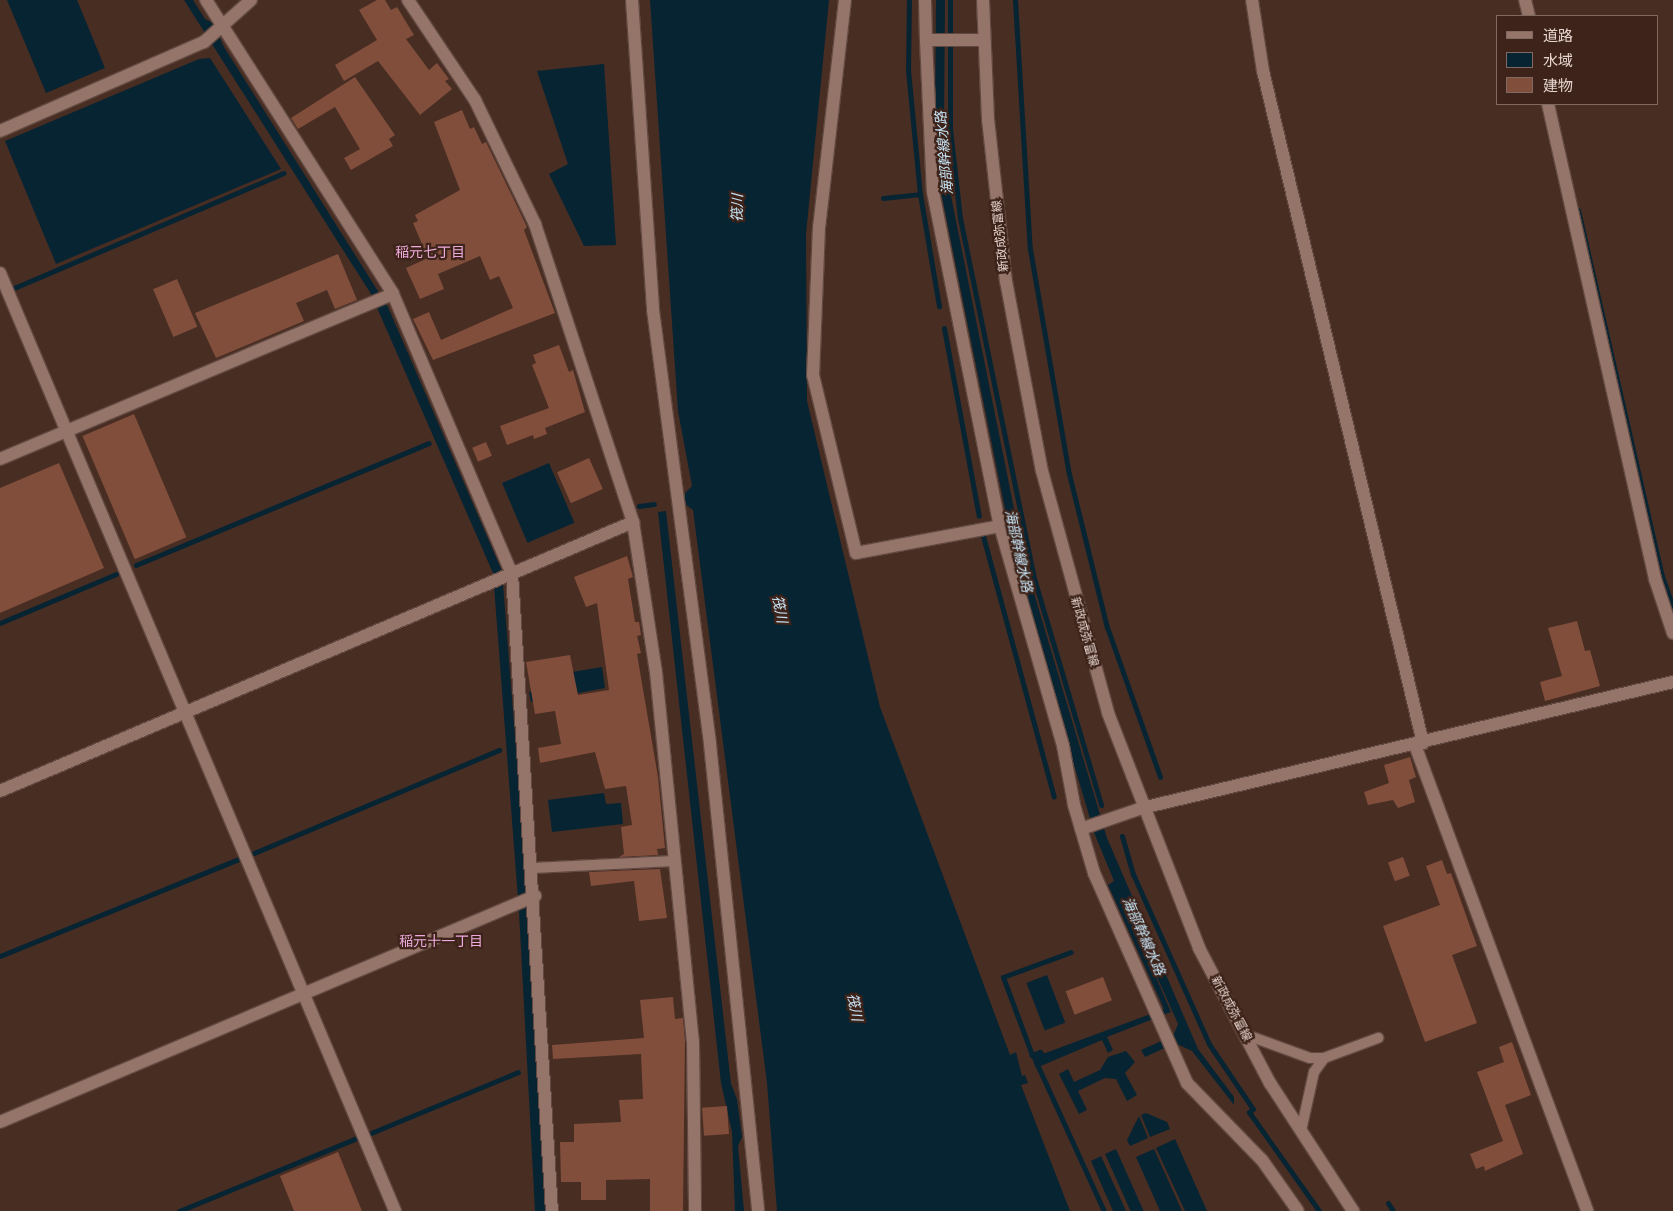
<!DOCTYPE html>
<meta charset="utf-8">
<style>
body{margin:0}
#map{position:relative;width:1673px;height:1211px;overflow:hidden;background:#482d23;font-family:"Asap Condensed","Noto Sans JP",sans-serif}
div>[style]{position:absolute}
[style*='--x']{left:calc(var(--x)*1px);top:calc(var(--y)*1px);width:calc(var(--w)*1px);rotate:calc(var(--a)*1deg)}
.water>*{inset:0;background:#072433;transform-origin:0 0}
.stream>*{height:5px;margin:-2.5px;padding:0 2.5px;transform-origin:2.5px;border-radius:2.5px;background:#072433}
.building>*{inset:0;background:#814e3c;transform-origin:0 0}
.roads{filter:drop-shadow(1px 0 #614941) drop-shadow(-1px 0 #614941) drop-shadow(0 1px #614941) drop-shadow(0 -1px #614941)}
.lane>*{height:10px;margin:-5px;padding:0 5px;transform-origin:5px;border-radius:5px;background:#95756a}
.street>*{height:12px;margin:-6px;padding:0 6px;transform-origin:6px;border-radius:6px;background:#95756a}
.secondary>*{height:12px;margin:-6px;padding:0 6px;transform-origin:6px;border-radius:6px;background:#95756a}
span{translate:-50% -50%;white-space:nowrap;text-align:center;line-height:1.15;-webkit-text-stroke:4.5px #3d2319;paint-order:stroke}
.street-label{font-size:12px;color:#e5d3cd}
.water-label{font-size:14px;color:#c7e5f8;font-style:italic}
.neighbourhood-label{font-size:14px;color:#edabdd}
.legend{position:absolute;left:1496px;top:15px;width:162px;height:90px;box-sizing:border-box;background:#3d2319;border:1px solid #806961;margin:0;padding:6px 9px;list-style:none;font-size:15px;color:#e5d3cd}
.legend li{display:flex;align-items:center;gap:10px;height:25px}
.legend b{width:25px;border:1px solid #806961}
</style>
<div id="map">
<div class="water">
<div style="clip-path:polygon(7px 0,77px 0,105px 68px,46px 93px)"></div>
<div style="clip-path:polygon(184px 0,193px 0,205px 19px,213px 23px,224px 47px,388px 307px,502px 571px,527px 890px,545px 1211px,535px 1211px,519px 912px,493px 573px,371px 294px)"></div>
<div style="clip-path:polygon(650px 0,829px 0,806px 234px,807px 401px,880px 707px,1010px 1055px,1016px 1052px,1022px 1076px,1025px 1075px,1028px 1083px,1021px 1085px,1070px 1211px,777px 1211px,767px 1083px,693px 510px,685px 504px,685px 493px,692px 486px,678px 411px)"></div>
<div style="clip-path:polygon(936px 0,945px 0,944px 126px,950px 191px,1025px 563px,1107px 838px,1198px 1049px,1234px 1097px,1234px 1105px,1192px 1051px,1175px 1043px,1145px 1057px,1141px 1050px,1173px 1036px,1178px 1024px,1117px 887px,1171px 1012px,1107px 1037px,1113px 1050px,1108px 1053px,1102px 1040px,1036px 1068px,1032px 1058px,1164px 1009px,1108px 885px,1114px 881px,1095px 835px,1021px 588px,941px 192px,935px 123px)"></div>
<div style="clip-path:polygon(210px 58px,281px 169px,56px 264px,5px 141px,199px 59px)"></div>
<div style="clip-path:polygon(604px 64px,616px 245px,584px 246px,549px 174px,568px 164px,537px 71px)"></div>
<div style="left:549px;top:463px;width:65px;height:51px;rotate:67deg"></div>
<div style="clip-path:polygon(666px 511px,731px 1084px,737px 1099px,742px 1137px,738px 1146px,744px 1211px,735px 1211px,732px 1132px,721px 1083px,658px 512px)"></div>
<div style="clip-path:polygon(602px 667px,605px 688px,531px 702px,529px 692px,574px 684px,572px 672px)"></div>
<div style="clip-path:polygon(604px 793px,606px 804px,621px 803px,623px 824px,552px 832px,548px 800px)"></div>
<div style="left:1047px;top:975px;width:51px;height:22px;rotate:69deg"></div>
<div style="clip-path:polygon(1126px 1051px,1135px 1062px,1125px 1073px,1137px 1095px,1127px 1101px,1116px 1079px,1105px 1078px,1078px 1091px,1087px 1110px,1079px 1114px,1059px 1074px,1068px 1069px,1074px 1082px,1100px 1070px,1108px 1057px)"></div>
<div style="clip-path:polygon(1146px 1113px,1167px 1122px,1170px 1129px,1150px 1137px,1141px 1115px)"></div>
<div style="clip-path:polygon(1139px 1116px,1148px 1138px,1130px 1146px,1127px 1140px)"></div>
<div style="clip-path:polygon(1175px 1139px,1207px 1211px,1185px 1211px,1156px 1148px)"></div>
<div style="left:1116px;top:1149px;width:68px;height:12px;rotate:66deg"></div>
<div style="clip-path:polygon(1154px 1149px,1182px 1211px,1160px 1211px,1136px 1157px)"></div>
<div style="clip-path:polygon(1101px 1156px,1126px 1211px,1113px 1211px,1091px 1161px)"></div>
</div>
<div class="stream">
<div style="--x:909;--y:0;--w:70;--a:90.8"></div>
<div style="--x:908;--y:70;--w:125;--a:84.5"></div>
<div style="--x:920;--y:194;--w:114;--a:80.4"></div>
<div style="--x:950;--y:0;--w:129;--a:90"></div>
<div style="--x:950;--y:129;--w:90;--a:83.6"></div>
<div style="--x:960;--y:218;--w:364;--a:78.4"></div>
<div style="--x:1033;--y:575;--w:240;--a:73.5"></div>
<div style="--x:1015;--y:0;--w:249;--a:86.6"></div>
<div style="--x:1030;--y:249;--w:228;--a:80.2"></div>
<div style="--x:1069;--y:474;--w:158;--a:76.1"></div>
<div style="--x:1107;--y:627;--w:159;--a:70.5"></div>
<div style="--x:883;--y:198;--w:37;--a:-6"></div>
<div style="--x:1578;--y:210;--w:376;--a:77.1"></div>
<div style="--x:1662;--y:576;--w:34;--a:71"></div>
<div style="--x:14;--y:288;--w:293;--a:-23.1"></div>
<div style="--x:944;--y:328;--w:191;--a:79.5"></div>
<div style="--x:639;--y:506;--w:15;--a:-8"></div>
<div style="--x:983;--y:536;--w:270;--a:74.8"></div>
<div style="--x:136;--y:565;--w:317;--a:-22.6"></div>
<div style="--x:0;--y:623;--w:126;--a:-22.9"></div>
<div style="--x:1122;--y:836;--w:40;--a:74"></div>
<div style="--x:1133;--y:874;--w:186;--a:65.9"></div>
<div style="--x:1209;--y:1044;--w:78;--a:55.9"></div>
<div style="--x:1253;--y:1109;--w:5;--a:143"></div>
<div style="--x:1249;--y:1112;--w:121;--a:54.7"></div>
<div style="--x:254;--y:853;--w:266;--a:-22.8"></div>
<div style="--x:0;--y:956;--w:256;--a:-22.1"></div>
<div style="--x:1045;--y:1058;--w:8;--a:-130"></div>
<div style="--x:1040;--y:1052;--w:9;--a:159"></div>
<div style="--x:1032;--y:1055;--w:83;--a:-110.4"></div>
<div style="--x:1003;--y:977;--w:72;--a:-20.2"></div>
<div style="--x:1036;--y:1062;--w:164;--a:65.5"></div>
<div style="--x:371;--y:1133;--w:159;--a:-22.5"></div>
<div style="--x:1388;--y:1203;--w:9;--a:58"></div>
<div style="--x:179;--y:1211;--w:192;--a:-22.3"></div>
</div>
<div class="building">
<div style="clip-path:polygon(377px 0,385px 0,391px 10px,397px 7px,414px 35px,406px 39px,429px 70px,437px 63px,449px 79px,445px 81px,452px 89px,420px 115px,378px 61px,344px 81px,335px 65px,377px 40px,359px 10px)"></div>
<div style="clip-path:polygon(355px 77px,395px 135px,389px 139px,393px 146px,351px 170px,344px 158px,360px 149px,335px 107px,298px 129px,291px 118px)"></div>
<div style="clip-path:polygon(462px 110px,470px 129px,474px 127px,482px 144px,486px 142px,527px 227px,524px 230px,555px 313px,433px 360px,413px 319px,429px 312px,441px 340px,513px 308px,499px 276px,490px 280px,480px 256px,438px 274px,444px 289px,420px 299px,406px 268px,428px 258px,413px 223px,418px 221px,415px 215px,460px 190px,434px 122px)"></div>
<div style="clip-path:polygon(338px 254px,357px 300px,335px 309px,327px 290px,296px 303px,304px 321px,216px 358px,195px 313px)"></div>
<div style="left:177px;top:279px;width:52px;height:26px;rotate:67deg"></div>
<div style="clip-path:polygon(559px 345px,569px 372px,573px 370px,585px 412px,545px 428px,547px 434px,534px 439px,533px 435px,507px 445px,500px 426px,549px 408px,532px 365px,536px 363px,533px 355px)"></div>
<div style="left:134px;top:414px;width:134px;height:56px;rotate:67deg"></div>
<div style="left:486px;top:442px;width:15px;height:15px;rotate:67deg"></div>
<div style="left:589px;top:458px;width:34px;height:35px;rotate:66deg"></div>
<div style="clip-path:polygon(59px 463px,104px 568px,0 613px,0 488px)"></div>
<div style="clip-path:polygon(627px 556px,633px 577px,628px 579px,635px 622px,639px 622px,641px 635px,637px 636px,641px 653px,637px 654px,658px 777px,665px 848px,657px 849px,658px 855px,619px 857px,624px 854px,621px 827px,632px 825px,626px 786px,605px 789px,595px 752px,540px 763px,538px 748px,561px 744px,555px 711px,535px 714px,526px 662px,570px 655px,578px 695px,609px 690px,597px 603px,586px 607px,574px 577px)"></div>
<div style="clip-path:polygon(1577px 621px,1585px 651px,1590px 650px,1600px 686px,1545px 701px,1540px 682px,1562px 676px,1548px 628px)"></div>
<div style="clip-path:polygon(1410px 757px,1416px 777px,1409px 780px,1415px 802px,1398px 808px,1393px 800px,1368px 805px,1364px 792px,1389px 783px,1384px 765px)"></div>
<div style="left:1403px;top:857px;width:20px;height:16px;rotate:70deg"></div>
<div style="clip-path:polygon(1442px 860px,1447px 874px,1451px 873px,1477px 946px,1452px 955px,1477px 1023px,1425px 1042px,1383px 926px,1440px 905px,1426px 866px)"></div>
<div style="clip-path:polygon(660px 869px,667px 918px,639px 921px,634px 881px,591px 886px,589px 872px)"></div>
<div style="left:1103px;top:977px;width:25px;height:40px;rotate:69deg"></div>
<div style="clip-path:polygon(673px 997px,675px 1019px,683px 1018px,685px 1041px,683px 1211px,650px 1211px,650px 1179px,606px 1180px,606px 1200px,581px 1200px,581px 1182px,561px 1182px,560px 1142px,574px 1142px,574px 1124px,621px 1122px,619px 1100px,643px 1099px,641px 1054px,553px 1059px,552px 1045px,644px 1038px,640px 1000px)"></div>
<div style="clip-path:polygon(1512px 1042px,1531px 1095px,1505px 1105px,1523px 1154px,1485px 1171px,1484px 1166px,1476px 1169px,1470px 1154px,1503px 1141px,1477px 1072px,1504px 1062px,1499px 1047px)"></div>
<div style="left:727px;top:1106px;width:28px;height:25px;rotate:86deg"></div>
<div style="clip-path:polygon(338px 1152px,362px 1211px,294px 1211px,280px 1176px)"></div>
</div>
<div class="roads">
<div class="lane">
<div style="--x:533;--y:868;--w:141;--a:-2.8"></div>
<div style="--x:1244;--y:1034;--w:70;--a:20"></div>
<div style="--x:1310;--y:1058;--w:14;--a:0"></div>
<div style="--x:1324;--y:1058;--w:58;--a:-20.3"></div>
<div style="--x:1301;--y:1131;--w:60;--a:-77.6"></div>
<div style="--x:1314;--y:1072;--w:17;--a:-54"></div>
</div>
<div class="street">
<div style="--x:206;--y:0;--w:348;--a:57.5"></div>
<div style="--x:393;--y:294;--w:304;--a:67"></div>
<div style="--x:512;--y:574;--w:638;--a:86.41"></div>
<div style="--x:408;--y:0;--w:120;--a:56.2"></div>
<div style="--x:475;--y:100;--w:138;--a:64.2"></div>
<div style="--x:535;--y:224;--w:314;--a:71.8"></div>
<div style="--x:633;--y:522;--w:152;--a:81.3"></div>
<div style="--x:656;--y:672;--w:371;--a:84.3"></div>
<div style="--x:693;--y:1041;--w:170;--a:89.3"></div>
<div style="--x:632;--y:0;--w:311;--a:86.1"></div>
<div style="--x:653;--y:310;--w:438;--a:82.5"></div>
<div style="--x:710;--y:744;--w:469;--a:84.1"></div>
<div style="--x:845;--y:0;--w:228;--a:96.5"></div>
<div style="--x:819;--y:227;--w:148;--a:92.3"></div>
<div style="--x:813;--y:375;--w:183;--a:76.4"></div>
<div style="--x:856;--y:553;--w:147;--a:-10.6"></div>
<div style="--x:925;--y:0;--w:40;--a:88.6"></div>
<div style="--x:1252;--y:0;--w:72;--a:81.2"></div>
<div style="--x:1263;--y:71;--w:691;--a:76.61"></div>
<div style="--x:1525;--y:0;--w:16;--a:76"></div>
<div style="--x:984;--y:40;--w:58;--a:180"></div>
<div style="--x:926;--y:40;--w:152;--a:87.4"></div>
<div style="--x:933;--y:192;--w:341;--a:78.7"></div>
<div style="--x:1000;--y:526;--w:229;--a:74"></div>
<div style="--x:1063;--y:746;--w:60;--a:79.4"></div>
<div style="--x:1074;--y:805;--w:71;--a:73.6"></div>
<div style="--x:1094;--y:873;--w:230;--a:66.1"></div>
<div style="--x:1187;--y:1083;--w:107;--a:45.8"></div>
<div style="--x:1262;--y:1160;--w:62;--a:54.8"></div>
<div style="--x:1548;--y:104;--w:487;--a:77.3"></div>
<div style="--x:1655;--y:579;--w:57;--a:71.6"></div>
<div style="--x:0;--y:273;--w:1018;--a:67.16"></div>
<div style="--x:0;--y:459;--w:426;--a:-22.8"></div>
<div style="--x:1415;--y:745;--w:497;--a:69.7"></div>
<div style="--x:0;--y:791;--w:688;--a:-23.02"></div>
<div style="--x:1081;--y:829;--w:65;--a:-19"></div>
<div style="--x:1142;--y:808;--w:546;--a:-13.35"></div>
<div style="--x:0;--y:1122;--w:581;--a:-22.9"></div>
</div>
<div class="secondary">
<div style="--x:983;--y:0;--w:119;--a:87.6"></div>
<div style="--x:988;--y:119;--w:163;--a:83.7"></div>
<div style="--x:1006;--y:281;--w:193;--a:79.3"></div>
<div style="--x:1042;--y:471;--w:251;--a:74.7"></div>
<div style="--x:1108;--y:713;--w:252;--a:68.8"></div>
<div style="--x:1199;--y:948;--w:153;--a:62.3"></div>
<div style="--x:1270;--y:1083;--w:153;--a:57"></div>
<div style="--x:0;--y:131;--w:223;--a:-23.6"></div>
<div style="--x:204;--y:42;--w:63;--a:-41.8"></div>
</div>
</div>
<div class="street-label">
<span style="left:1001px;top:236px;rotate:-96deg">新政成弥富線</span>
<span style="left:1084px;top:632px;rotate:74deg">新政成弥富線</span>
<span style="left:1231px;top:1009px;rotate:62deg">新政成弥富線</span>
</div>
<div class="water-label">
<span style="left:944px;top:153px;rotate:-95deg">海部幹線水路</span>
<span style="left:737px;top:208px;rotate:-89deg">筏川</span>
<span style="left:1019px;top:551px;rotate:78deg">海部幹線水路</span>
<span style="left:780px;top:609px;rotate:79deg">筏川</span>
<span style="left:1144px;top:936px;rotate:66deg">海部幹線水路</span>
<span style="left:855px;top:1007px;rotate:79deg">筏川</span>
</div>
<div class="neighbourhood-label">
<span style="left:430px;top:252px">稲元七丁目</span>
<span style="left:441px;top:941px">稲元十一丁目</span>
</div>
<ul class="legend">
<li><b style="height:6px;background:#95756a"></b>道路</li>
<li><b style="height:14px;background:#072433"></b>水域</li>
<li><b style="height:14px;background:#814e3c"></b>建物</li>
</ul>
</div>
